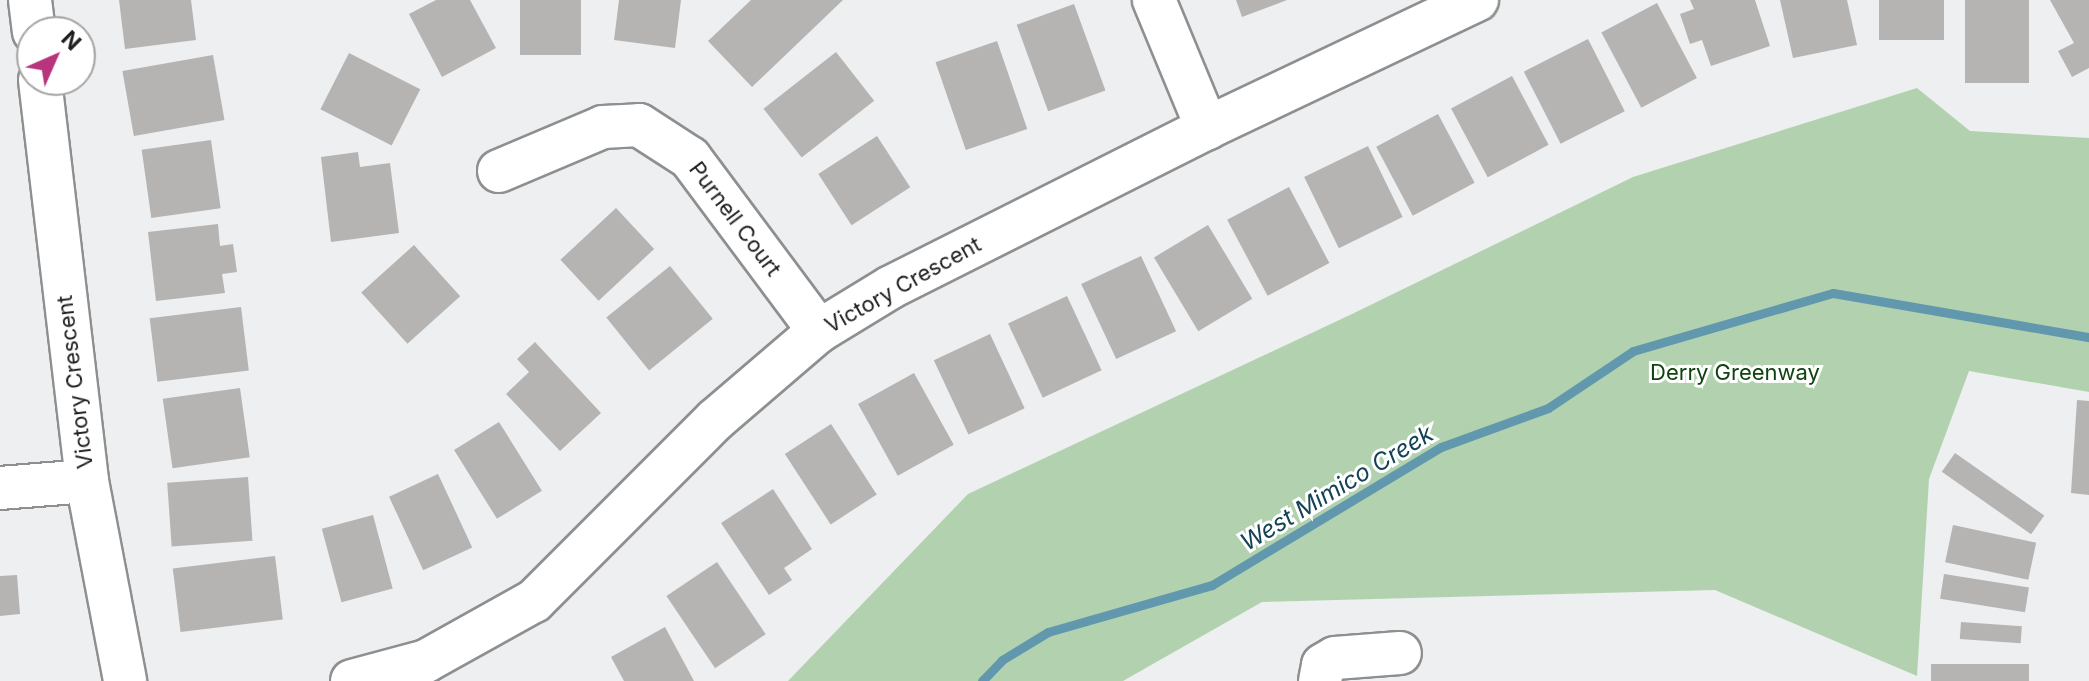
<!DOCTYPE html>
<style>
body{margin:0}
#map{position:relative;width:2089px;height:681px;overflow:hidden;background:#edeff0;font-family:Inter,sans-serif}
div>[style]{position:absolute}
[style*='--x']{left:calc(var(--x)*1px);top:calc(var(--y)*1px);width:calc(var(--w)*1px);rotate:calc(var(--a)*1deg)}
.green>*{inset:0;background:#b2d2af}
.stream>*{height:9px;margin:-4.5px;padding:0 4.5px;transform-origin:4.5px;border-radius:4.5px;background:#6298ae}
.building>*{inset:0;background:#b5b4b3;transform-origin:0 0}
.roads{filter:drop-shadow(2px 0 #8e8f90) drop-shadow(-2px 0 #8e8f90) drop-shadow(0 2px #8e8f90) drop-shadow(0 -2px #8e8f90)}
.minor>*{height:42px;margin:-21px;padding:0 21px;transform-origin:21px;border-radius:21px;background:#fff}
span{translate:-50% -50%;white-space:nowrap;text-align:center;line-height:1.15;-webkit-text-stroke:6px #fff;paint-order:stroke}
.street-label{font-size:22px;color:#1e1e1f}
.park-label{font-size:22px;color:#104310}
.water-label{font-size:24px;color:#124253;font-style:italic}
.north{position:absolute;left:16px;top:16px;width:80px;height:80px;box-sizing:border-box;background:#fff;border:2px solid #a5a5a5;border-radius:50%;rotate:45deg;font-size:22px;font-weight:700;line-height:32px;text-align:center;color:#1e1e1f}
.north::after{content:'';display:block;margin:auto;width:28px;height:36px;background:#b8357d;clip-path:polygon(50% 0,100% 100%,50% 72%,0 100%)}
</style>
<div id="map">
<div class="green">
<div style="clip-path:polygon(1917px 88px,1970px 131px,2089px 138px,2089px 392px,1969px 371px,1929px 479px,1917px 676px,1715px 590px,1262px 602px,1123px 681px,788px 681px,968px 494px,1352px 314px,1633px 177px)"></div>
</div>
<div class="stream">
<div style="--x:982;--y:681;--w:29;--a:-46"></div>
<div style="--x:1002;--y:660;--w:54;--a:-31.3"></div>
<div style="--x:1048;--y:632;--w:171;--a:-16"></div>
<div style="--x:1212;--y:585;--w:267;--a:-31.1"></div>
<div style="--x:1441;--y:447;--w:114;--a:-20"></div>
<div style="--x:1548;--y:408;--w:102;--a:-33.8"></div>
<div style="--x:1633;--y:351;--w:208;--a:-16.2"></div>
<div style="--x:1833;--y:293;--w:260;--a:9.8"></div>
</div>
<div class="building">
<div style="clip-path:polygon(119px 0,191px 0,196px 40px,125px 49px)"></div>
<div style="clip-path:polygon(436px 0,470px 0,496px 48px,442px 77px,409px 14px)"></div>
<div style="left:520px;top:0;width:61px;height:55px"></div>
<div style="clip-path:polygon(619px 0,681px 0,675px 48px,614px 40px)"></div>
<div style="clip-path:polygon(751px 0,843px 0,752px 87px,708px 41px)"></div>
<div style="clip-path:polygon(1236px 0,1287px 0,1242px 17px)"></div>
<div style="clip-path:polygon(1690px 0,1755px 0,1770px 46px,1711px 66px,1702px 40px,1690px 44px,1680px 14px,1694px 9px)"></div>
<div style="clip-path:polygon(1780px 0,1847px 0,1857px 45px,1793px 58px)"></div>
<div style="left:1879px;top:0;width:65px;height:40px"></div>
<div style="left:1965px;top:0;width:64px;height:83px"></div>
<div style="clip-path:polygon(2050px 0,2089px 0,2089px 68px,2072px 77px,2058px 51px,2074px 43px)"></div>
<div style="left:1657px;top:3px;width:85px;height:63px;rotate:62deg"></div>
<div style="left:1074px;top:4px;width:92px;height:61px;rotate:70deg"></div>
<div style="left:1588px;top:39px;width:81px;height:72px;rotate:63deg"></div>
<div style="left:997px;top:41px;width:93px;height:65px;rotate:71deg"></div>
<div style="left:836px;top:52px;width:62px;height:92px;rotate:52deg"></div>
<div style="left:349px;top:53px;width:80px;height:63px;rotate:27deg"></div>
<div style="left:213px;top:55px;width:66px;height:92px;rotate:80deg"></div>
<div style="left:1512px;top:76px;width:78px;height:69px;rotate:62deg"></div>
<div style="left:1438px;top:114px;width:78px;height:70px;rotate:62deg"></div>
<div style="left:877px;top:136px;width:61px;height:70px;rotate:57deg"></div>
<div style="left:211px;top:140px;width:69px;height:70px;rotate:82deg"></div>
<div style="left:1368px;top:146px;width:79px;height:71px;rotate:64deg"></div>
<div style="clip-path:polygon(358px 152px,360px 167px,390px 163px,399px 233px,331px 242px,321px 157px)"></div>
<div style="left:1289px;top:187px;width:86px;height:70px;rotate:62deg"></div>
<div style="left:616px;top:208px;width:56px;height:76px;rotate:47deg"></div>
<div style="clip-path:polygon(218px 224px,220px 246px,233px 244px,237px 272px,222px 274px,225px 293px,156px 301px,148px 232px)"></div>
<div style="left:1208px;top:225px;width:86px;height:63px;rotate:59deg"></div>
<div style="left:414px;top:245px;width:69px;height:71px;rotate:48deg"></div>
<div style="left:1141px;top:256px;width:83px;height:66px;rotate:65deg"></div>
<div style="left:670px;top:266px;width:68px;height:82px;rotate:51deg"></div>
<div style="left:1067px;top:296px;width:82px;height:65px;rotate:65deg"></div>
<div style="left:241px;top:307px;width:64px;height:92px;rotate:83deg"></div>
<div style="left:990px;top:334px;width:82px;height:62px;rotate:65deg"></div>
<div style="clip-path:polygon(535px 342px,601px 413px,560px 451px,506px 394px,529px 372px,517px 359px)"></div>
<div style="left:914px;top:373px;width:82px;height:64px;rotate:61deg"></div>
<div style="left:240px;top:388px;width:70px;height:78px;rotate:82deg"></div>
<div style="clip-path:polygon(2077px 400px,2089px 401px,2089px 495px,2071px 493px)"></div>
<div style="left:499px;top:422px;width:81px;height:53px;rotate:58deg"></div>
<div style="left:831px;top:424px;width:84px;height:55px;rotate:57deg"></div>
<div style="left:1955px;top:453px;width:109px;height:23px;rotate:35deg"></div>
<div style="left:438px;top:474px;width:81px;height:54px;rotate:65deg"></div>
<div style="left:248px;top:477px;width:64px;height:81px;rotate:86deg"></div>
<div style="clip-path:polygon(773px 489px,812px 549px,784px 568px,792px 580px,769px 595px,721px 523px)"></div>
<div style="left:373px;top:515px;width:76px;height:53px;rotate:75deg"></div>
<div style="left:1953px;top:525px;width:85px;height:38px;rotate:12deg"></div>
<div style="left:275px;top:556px;width:64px;height:103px;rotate:83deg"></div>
<div style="left:717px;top:562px;width:87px;height:61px;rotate:56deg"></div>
<div style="left:1944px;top:574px;width:86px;height:25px;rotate:9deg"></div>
<div style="clip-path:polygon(17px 575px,20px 614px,0 616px,0 576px)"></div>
<div style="left:1961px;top:622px;width:61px;height:17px;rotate:4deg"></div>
<div style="clip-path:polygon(665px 627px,694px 681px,624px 681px,611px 657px)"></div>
<div style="left:1931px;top:664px;width:98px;height:17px"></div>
</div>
<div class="roads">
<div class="minor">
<div style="--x:30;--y:0;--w:32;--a:83"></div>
<div style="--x:1154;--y:0;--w:139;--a:67.5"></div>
<div style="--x:40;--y:80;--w:404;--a:83.3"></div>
<div style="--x:87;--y:481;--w:204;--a:79.2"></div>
<div style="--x:499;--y:171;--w:113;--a:-22.9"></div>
<div style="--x:603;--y:127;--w:36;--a:-3"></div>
<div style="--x:639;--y:125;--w:61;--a:32.9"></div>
<div style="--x:690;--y:158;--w:216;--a:53.3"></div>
<div style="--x:0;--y:488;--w:87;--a:-4.6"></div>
<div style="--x:352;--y:681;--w:77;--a:-15.1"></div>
<div style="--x:426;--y:661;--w:124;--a:-29.1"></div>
<div style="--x:534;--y:601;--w:256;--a:-45"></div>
<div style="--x:715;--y:420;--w:137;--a:-40.6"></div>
<div style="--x:819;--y:331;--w:84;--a:-31.4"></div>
<div style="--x:891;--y:287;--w:354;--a:-26.7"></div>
<div style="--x:1207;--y:128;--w:299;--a:-25.4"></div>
<div style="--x:1320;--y:681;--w:16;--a:-79"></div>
<div style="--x:1323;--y:665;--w:14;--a:-30"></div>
<div style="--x:1335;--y:658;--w:65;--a:-4.4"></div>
</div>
</div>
<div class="street-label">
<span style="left:735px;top:219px;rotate:53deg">Purnell Court</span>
<span style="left:903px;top:285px;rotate:-29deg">Victory Crescent</span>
<span style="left:75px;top:382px;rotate:-97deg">Victory Crescent</span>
</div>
<div class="park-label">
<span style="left:1735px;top:373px">Derry Greenway</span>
</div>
<div class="water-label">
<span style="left:1337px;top:488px;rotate:-31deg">West Mimico Creek</span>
</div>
<div class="north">N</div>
</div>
